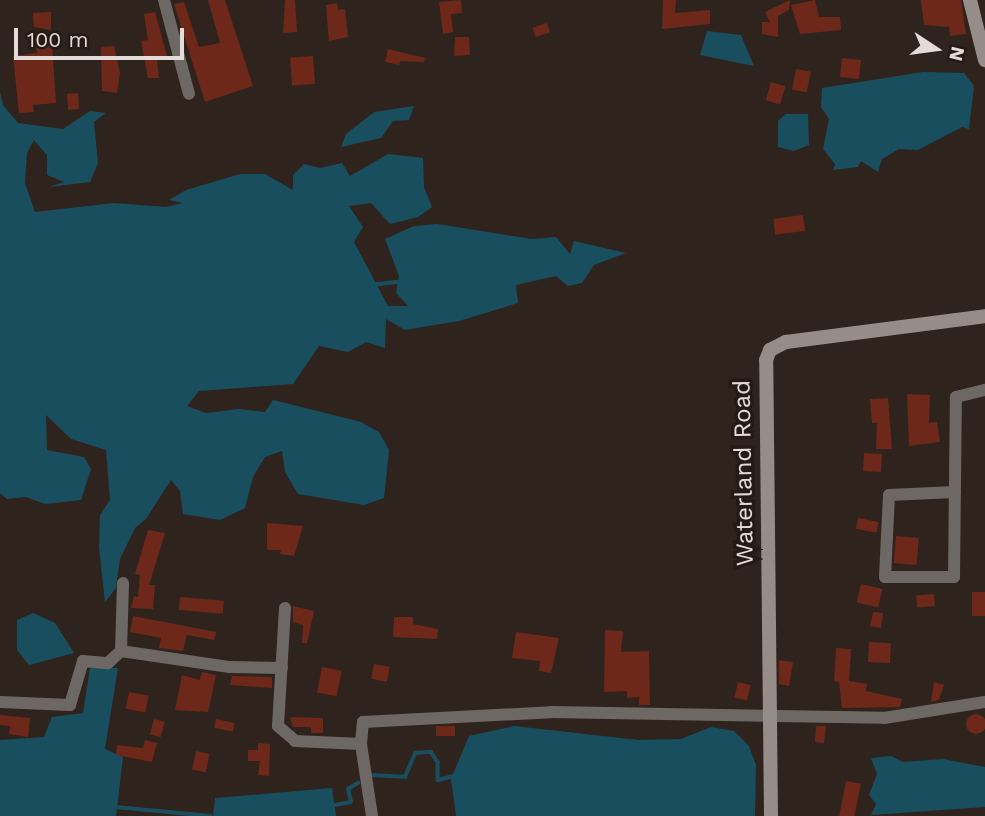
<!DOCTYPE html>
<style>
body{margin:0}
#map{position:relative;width:985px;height:816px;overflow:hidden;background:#2f231d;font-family:"Work Sans",sans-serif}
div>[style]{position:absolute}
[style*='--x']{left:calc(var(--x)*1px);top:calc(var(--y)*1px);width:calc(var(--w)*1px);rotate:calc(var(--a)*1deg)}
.water>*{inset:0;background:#194e5f}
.stream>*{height:3.5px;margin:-1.75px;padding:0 1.75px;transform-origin:1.75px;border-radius:1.75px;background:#194e5f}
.building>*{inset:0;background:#6d281a;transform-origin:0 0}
.round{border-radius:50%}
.minor>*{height:12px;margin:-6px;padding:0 6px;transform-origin:6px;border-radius:6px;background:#6e6865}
.secondary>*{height:14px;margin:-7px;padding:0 7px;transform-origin:7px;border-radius:7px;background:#978d88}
span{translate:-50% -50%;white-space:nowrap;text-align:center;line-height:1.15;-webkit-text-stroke:7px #251a14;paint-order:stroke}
.street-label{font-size:24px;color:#e4dcd8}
.north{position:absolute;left:901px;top:14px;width:70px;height:70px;-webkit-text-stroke:5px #251a14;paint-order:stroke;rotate:103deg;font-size:19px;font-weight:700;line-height:28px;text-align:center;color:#e4dcd8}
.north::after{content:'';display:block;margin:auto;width:24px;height:32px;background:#e4dcd8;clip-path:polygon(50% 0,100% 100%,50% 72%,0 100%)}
.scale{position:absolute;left:14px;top:28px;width:170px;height:32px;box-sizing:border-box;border:4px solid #e4dcd8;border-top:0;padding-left:9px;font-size:21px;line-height:24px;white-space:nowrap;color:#e4dcd8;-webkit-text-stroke:5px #251a14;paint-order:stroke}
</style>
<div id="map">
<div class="water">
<div style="clip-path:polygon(707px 31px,741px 35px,754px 66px,700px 55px)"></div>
<div style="clip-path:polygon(923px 72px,964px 73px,974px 86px,969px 129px,962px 127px,918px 150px,899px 149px,882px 159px,878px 172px,861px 161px,858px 167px,833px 170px,835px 164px,823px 149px,829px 119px,821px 107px,822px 88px)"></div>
<div style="clip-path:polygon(0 92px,3px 105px,18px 123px,63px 129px,90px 111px,106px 113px,94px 122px,98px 163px,90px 182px,49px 187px,64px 182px,47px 175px,47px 155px,34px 140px,27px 153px,25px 183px,35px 212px,114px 203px,166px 207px,183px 203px,169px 200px,186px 190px,240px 174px,265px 174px,293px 190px,293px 175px,304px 164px,320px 168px,342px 163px,350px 176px,388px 154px,423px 158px,424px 187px,432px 207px,418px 217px,390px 224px,371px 203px,349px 206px,363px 227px,354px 242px,388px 306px,408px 306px,396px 293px,399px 276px,385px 239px,414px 226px,437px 224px,532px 239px,556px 237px,570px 254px,574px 241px,626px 253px,594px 265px,582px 283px,568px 286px,556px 276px,516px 285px,518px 303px,459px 321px,405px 330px,386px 319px,385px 348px,366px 342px,348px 352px,319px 346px,293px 384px,199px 391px,187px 406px,206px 413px,238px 409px,265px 412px,273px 400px,361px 422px,379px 432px,389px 450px,384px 498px,364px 505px,298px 494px,285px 472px,282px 451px,265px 457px,253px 477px,245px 508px,220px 520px,183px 514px,180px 491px,171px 480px,146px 519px,135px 528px,120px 559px,116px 588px,105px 602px,99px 547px,100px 515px,110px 500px,106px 450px,71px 439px,46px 415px,47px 450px,84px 457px,91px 469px,81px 500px,45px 504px,26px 497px,7px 499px,0 493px)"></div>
<div style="clip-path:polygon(414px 106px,409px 120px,393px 121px,381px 138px,341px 147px,346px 134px,374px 112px)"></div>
<div style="clip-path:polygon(786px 114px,808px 114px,809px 145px,794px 151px,778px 147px,778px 121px)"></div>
<div style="clip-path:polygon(33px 613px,55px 623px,74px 653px,29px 665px,17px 650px,17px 620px)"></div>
<div style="clip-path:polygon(90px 668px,118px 668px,105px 749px,123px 757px,116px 816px,0 816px,0 740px,44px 737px,52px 717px,83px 713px)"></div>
<div style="clip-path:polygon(514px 726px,639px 740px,681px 739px,711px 727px,734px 731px,749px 746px,756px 765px,755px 816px,456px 816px,451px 779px,469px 736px)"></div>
<div style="clip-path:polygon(891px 756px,903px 762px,943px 759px,985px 767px,985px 807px,871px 815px,876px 804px,869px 795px,877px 774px,871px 758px)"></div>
<div style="clip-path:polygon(332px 788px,336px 816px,213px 816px,215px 798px)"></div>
</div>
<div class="stream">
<div style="--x:371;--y:285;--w:31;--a:-7"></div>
<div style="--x:371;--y:775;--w:34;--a:3"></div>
<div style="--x:405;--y:777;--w:26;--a:-67"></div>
<div style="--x:415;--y:753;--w:16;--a:-4"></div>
<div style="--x:431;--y:752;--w:12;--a:55"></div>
<div style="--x:438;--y:762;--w:18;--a:90"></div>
<div style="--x:438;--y:780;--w:16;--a:-14"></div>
<div style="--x:330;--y:806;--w:21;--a:-11"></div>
<div style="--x:351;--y:802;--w:13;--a:-103"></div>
<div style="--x:348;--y:789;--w:12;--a:-31"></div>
<div style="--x:116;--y:807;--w:95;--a:5.4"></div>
</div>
<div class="building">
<div style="clip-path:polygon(208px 0,225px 0,253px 86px,205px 102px,174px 4px,184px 2px,199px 47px,220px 43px)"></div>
<div style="clip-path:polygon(285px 0,295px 0,297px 32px,283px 33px)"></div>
<div style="clip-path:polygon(461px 0,462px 13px,451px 14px,453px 32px,443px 34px,439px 2px)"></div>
<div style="clip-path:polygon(663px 0,676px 0,675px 13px,710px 10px,710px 24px,662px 29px)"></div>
<div style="clip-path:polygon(790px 0,789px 10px,778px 16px,778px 37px,762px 34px,762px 22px,770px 22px,765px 12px)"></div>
<div style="clip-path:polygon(815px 0,819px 17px,840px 17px,841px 30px,800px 34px,791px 5px)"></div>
<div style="clip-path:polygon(921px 0,961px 0,966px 34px,950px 36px,949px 27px,924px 25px)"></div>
<div style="clip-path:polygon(337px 3px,338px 10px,345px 9px,348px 37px,329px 41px,326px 5px)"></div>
<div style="clip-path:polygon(51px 12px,51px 30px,34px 27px,33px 13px)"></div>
<div style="clip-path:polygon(155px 12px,167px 56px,157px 58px,159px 78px,148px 78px,141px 41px,148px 40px,144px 14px)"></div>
<div style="left:547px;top:23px;width:10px;height:15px;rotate:73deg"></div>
<div style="clip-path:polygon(455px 37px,469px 37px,470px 55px,454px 56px)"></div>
<div style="clip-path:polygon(52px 44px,56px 103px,33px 105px,34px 112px,19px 113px,13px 56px,37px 53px,36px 46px)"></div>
<div style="clip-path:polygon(114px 46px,120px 73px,117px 93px,102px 91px,101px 47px)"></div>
<div style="clip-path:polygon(388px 49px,425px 58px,424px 62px,400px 61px,399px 65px,385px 62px)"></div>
<div style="left:313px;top:56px;width:28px;height:23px;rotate:86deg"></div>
<div style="left:842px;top:58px;width:19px;height:19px;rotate:6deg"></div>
<div style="left:796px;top:69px;width:15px;height:21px;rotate:11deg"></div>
<div style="left:771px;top:82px;width:15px;height:19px;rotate:16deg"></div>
<div style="left:78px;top:93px;width:16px;height:11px;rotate:86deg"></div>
<div style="left:803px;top:215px;width:16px;height:30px;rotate:83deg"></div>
<div style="clip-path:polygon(907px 394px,930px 395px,929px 423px,937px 422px,940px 442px,909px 446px)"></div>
<div style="clip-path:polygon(888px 398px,892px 449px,876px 449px,877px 423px,872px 423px,870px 399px)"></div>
<div style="left:864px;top:453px;width:18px;height:18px;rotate:3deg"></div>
<div style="left:858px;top:518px;width:21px;height:11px;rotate:11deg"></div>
<div style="clip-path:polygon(267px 523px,303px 526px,294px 556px,280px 554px,281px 550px,267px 550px)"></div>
<div style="clip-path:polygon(148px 530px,165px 533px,149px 585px,155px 585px,153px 609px,131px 608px,134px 596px,138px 597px,140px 575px,135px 574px)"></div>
<div style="left:896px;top:536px;width:23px;height:27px;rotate:5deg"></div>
<div style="left:861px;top:584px;width:22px;height:19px;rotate:13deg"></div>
<div style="left:972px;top:592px;width:13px;height:24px"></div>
<div style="left:934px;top:594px;width:12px;height:18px;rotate:85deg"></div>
<div style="left:180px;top:597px;width:44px;height:13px;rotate:5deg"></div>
<div style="clip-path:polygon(293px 606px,314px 611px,307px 643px,302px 643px,303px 625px,293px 622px)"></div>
<div style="clip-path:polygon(873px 612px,883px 613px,881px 628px,870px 626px)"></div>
<div style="clip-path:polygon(133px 616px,216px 632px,214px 640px,187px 635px,183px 651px,159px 648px,161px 638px,130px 632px)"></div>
<div style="clip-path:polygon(394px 617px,413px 617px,413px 624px,438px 629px,437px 639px,393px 637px)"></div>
<div style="clip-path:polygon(605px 630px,623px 631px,621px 652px,649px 651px,650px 705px,639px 705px,639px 697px,627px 698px,627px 691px,604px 692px)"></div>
<div style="clip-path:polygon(516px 632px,559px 638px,551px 673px,539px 671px,540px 661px,512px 658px)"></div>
<div style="left:869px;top:642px;width:22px;height:20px;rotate:3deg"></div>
<div style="clip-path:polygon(836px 648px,851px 649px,849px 681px,867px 684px,866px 691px,902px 699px,900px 707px,842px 708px,839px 682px,834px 681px)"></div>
<div style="clip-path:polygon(779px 660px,793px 662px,789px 686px,779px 684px)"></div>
<div style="left:374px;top:664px;width:16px;height:15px;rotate:11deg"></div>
<div style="left:322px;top:667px;width:20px;height:26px;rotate:11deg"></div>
<div style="clip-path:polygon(202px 672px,216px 675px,208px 712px,175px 710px,182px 675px,200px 680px)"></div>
<div style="clip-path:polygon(232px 676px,272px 677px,272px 688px,230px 685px)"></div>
<div style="left:738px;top:682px;width:13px;height:16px;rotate:13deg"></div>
<div style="clip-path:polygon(934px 682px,944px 685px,939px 700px,931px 702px)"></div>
<div style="left:129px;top:692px;width:20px;height:17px;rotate:11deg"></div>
<div class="round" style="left:966px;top:714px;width:20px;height:20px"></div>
<div style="clip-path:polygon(0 715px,30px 718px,28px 737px,9px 734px,10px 726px,0 725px)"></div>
<div style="clip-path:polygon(290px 717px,323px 718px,323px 733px,311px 733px,311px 727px,293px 727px)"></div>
<div style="left:154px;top:719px;width:11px;height:16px;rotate:15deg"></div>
<div style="left:216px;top:719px;width:19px;height:9px;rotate:12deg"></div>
<div style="left:455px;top:726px;width:10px;height:19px;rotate:90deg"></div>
<div style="clip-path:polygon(816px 726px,826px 726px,824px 743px,815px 742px)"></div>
<div style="clip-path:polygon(145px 740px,157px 743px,152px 762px,116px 755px,117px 745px,143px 748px)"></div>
<div style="clip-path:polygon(258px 743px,270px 744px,269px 776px,258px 775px,260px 761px,248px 761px,248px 750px,258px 750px)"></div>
<div style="left:196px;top:751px;width:14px;height:19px;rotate:12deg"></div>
<div style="left:846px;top:781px;width:15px;height:36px;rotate:11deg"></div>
</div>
<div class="minor">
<div style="--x:164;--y:0;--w:97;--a:75.1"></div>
<div style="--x:955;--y:492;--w:66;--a:177.4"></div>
<div style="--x:889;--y:495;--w:82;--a:92.8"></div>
<div style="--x:885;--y:577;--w:69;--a:0"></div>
<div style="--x:954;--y:577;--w:180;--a:-89.4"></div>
<div style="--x:956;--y:397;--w:30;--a:-14"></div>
<div style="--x:285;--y:608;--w:118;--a:93.4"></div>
<div style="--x:278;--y:726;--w:23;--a:41"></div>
<div style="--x:295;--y:741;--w:66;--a:2.6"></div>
<div style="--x:121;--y:651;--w:110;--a:8.4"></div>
<div style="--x:230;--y:667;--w:52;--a:1.1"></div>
<div style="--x:0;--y:702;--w:70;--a:2.5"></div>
<div style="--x:70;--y:705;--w:46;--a:-73.5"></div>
<div style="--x:83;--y:661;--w:25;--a:5"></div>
<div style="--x:108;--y:663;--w:18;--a:-43"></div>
<div style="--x:121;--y:651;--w:68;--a:-88.3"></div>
<div style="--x:372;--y:816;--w:73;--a:-98.7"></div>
<div style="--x:361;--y:744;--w:22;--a:-85"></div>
<div style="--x:363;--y:722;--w:188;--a:-3"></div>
<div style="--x:551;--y:712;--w:333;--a:1"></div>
<div style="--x:884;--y:718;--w:102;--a:-9"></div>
</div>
<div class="secondary">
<div style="--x:970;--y:0;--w:62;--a:76"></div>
<div style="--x:771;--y:816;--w:456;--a:-90.6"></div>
<div style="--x:766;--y:360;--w:11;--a:-68"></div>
<div style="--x:770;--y:350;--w:18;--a:-27"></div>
<div style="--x:786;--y:342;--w:201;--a:-7.4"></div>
</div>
<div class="street-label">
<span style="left:744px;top:473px;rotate:-91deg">Waterland Road</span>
</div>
<div class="north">N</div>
<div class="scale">100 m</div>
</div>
